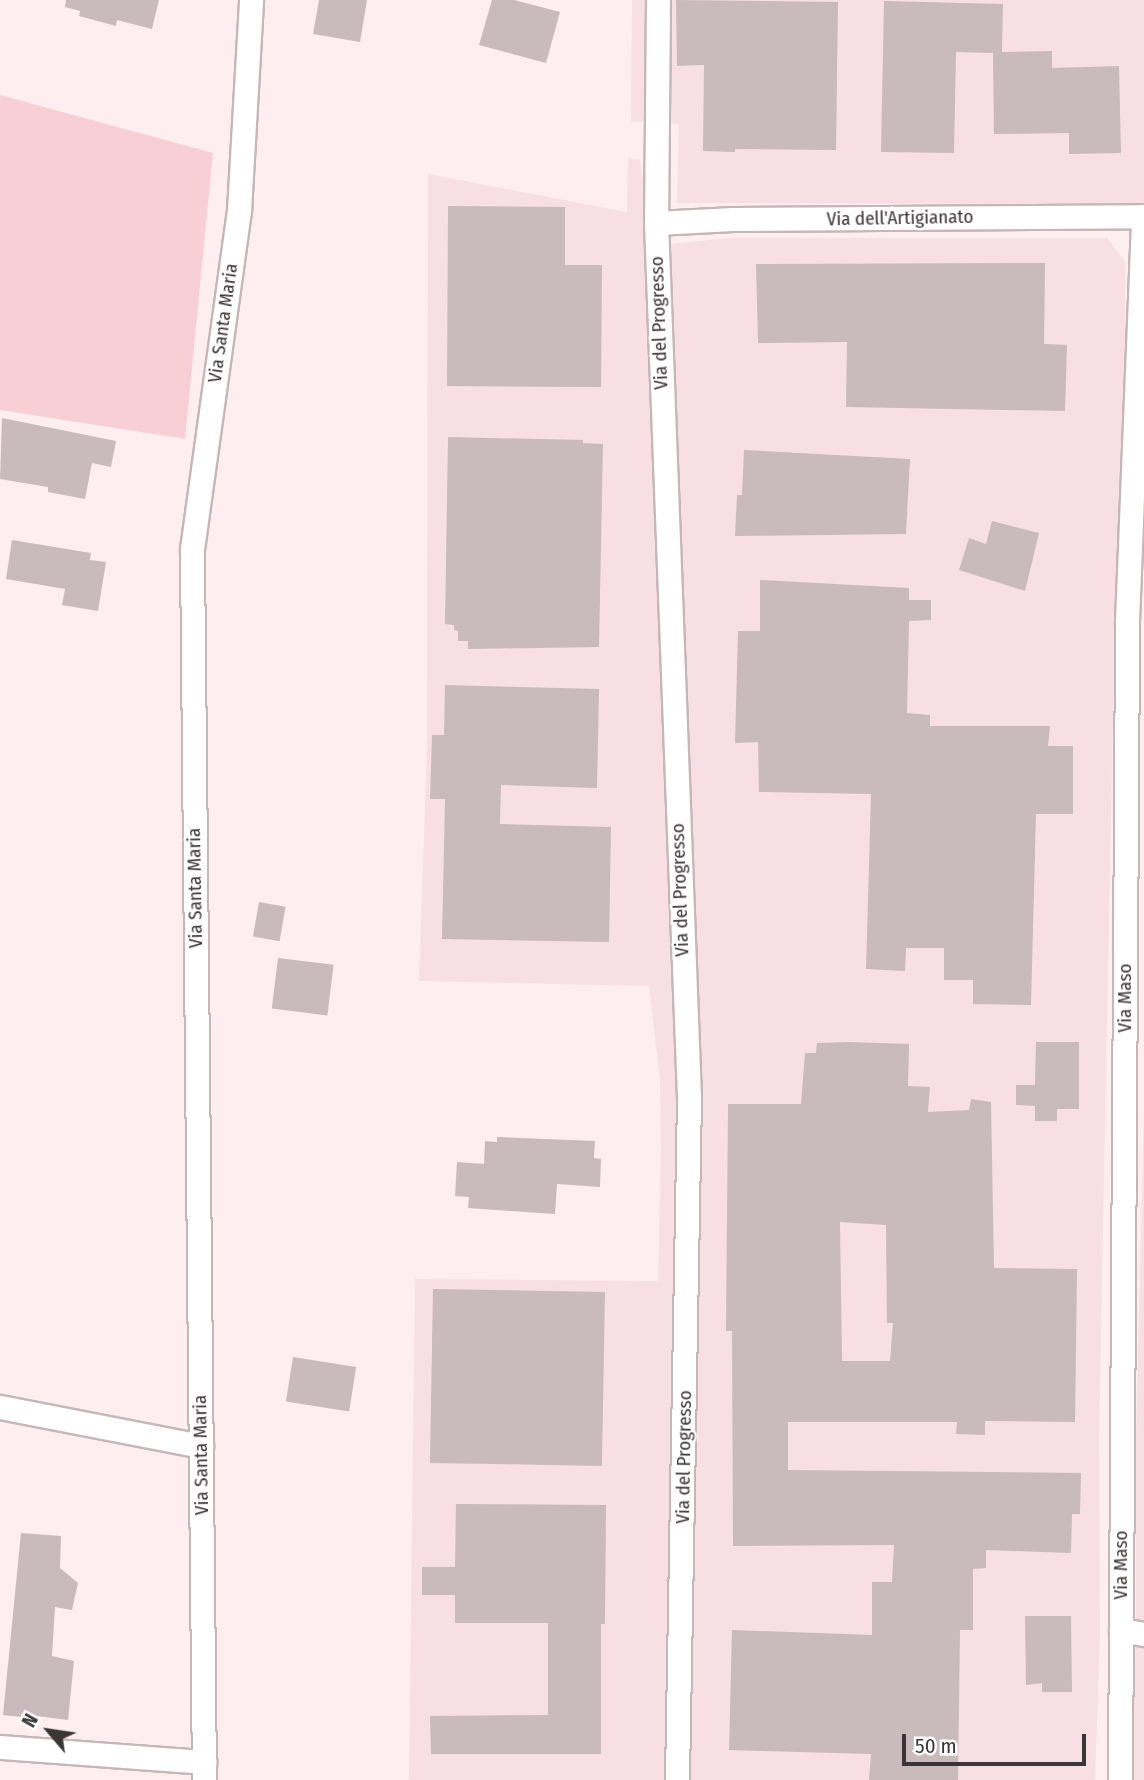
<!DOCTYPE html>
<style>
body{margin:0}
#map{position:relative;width:1144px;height:1780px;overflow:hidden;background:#feeef0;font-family:"Fira Sans Condensed",sans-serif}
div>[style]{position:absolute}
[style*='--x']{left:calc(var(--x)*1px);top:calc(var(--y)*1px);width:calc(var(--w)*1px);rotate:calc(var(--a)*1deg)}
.built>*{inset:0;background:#f8dfe3}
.green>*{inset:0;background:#f8cfd5}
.building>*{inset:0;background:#c9babc;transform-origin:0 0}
.roads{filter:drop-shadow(2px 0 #c5b6b8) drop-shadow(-2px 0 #c5b6b8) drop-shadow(0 2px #c5b6b8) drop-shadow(0 -2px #c5b6b8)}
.street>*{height:23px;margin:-11.5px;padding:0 11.5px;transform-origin:11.5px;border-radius:11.5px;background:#fff}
span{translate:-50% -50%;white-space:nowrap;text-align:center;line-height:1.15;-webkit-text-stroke:5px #fff;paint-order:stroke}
.street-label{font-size:19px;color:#3b3536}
.north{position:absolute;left:14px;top:1696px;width:70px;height:70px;-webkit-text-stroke:5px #fff;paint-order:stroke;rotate:299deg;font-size:19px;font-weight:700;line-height:28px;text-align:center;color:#3b3536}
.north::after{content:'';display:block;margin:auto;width:24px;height:32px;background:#3b3536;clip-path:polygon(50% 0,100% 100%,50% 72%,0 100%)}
.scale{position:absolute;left:902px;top:1734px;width:184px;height:32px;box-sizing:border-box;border:4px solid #3b3536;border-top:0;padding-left:9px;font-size:21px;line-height:24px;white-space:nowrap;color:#3b3536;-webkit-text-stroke:5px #fff;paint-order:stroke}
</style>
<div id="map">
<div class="built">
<div style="clip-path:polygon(632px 0,1144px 0,1144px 204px,677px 203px,679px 124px,631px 121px)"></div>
<div style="clip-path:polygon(628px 158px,640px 160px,653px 246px,727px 238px,1107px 238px,1125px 261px,1125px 446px,1113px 711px,1099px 1437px,1100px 1633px,1095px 1780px,409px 1780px,415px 1279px,658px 1281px,661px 1150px,660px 1079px,649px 986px,419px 981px,427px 748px,428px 174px,627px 212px)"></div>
<div style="clip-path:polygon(1144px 1110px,1144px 1780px,1131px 1780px,1136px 1633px,1136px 1437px)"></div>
</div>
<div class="green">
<div style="clip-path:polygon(0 95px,213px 153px,185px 439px,0 410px)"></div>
</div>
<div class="building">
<div style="clip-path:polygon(66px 0,159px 0,152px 29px,117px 20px,116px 26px,79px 16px,80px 11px,65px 7px)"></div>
<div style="clip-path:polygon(319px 0,367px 0,360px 42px,313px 34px)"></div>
<div style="clip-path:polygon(492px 0,514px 0,560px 12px,546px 63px,479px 45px)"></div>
<div style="clip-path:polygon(676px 0,838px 2px,836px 150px,735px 149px,735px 152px,703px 151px,704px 65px,677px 66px)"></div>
<div style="clip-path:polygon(884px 1px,1003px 4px,1002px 52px,1052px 51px,1052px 68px,1119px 66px,1121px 153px,1069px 154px,1069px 133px,994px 134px,993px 53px,956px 52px,954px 153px,881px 152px)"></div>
<div style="clip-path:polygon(448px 206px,565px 207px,565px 265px,602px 265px,601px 387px,447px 386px)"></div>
<div style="clip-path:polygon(1045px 263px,1044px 344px,1067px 345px,1065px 411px,846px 407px,847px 342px,758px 343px,756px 264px)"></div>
<div style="clip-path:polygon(2px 418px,116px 441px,111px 467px,92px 463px,85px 499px,48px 492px,48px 487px,0 479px)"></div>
<div style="clip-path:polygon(448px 437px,583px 440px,583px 443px,603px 444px,599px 647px,468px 649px,468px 641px,458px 641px,458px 631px,454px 630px,454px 625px,445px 624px)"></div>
<div style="clip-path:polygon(744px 450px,910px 459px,906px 534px,735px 536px,737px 495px,742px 495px)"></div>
<div style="clip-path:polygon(992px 521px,1039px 533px,1025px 591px,959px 570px,969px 538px,986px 544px)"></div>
<div style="clip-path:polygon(12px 540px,91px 553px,90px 560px,106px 562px,98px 611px,62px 605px,65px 589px,6px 579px)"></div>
<div style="clip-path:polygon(760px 580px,909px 588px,909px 600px,931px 600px,931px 620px,909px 621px,907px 713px,930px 715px,930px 726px,1050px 726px,1048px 746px,1073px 746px,1073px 814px,1036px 814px,1031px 1005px,973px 1004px,973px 980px,944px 980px,944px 948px,906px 948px,905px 971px,866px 969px,871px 794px,759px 792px,758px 742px,735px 743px,738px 631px,760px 631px)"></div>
<div style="clip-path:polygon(445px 685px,599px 689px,597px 788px,501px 785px,500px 824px,611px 827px,609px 942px,442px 939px,445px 799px,430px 799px,432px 735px,444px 735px)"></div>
<div style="left:259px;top:902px;width:27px;height:35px;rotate:10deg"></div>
<div style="left:278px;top:958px;width:56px;height:51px;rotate:7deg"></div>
<div style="clip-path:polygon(evenodd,849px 1042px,909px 1044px,908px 1086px,930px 1087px,928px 1112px,969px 1110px,971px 1099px,991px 1102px,994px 1268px,1077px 1269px,1075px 1422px,985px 1421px,985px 1435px,956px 1434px,957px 1422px,788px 1422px,788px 1470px,1081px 1473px,1080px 1514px,1072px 1514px,1071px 1553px,986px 1550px,986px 1568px,973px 1569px,973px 1630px,960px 1630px,958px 1780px,869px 1780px,871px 1754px,729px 1750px,732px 1630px,872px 1635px,872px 1582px,892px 1582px,894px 1545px,733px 1546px,732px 1331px,726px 1331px,728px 1104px,801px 1104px,805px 1053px,816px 1053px,817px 1043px,849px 1042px,840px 1222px,886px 1225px,887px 1323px,893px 1323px,890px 1361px,842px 1361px,840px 1222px)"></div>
<div style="clip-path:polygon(1036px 1042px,1079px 1042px,1079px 1109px,1057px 1109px,1057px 1121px,1035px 1121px,1035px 1106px,1016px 1105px,1016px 1085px,1035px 1085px)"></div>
<div style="clip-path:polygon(497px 1137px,595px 1141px,594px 1158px,601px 1159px,600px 1187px,557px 1184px,555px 1214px,468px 1208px,469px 1197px,455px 1196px,457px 1162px,484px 1164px,485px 1141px,497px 1142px)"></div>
<div style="left:433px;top:1289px;width:172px;height:174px;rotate:1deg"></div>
<div style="left:293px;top:1357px;width:64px;height:45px;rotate:9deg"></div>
<div style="clip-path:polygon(456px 1504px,606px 1505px,605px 1624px,601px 1624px,601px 1754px,431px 1754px,430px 1716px,548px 1715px,548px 1623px,455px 1623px,455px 1595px,422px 1595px,422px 1567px,455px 1567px)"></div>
<div style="clip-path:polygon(21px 1533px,61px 1536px,60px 1568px,78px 1583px,72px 1610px,55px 1607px,52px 1656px,74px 1661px,68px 1720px,21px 1714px,21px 1717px,3px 1715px)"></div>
<div style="clip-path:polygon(1025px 1616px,1071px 1616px,1072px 1692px,1042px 1692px,1042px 1683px,1026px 1685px)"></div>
</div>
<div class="roads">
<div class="street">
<div style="--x:658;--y:0;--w:223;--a:90.5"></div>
<div style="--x:656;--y:223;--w:875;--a:87.84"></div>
<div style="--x:689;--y:1097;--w:683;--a:91.01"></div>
<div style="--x:656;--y:223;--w:77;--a:-3"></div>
<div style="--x:733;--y:219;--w:411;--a:-0.4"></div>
<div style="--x:0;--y:1407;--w:205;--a:11"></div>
<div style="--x:1121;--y:1630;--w:23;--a:10"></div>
<div style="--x:0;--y:1747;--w:205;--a:4.2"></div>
<div style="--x:204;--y:1780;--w:1231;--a:-90.56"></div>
<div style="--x:192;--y:549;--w:342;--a:-82.1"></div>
<div style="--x:239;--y:210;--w:210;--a:-86.7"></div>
<div style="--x:1120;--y:1780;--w:1159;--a:-89.65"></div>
<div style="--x:1127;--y:621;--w:405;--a:-87.7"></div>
</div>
</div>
<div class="street-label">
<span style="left:900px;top:218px;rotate:-1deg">Via dell'Artigianato</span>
<span style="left:223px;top:323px;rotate:-82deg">Via Santa Maria</span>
<span style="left:659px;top:323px;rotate:-92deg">Via del Progresso</span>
<span style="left:195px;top:888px;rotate:-91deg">Via Santa Maria</span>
<span style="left:680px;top:890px;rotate:-92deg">Via del Progresso</span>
<span style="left:1125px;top:998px;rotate:-90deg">Via Maso</span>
<span style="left:201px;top:1455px;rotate:-91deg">Via Santa Maria</span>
<span style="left:684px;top:1457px;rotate:-89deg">Via del Progresso</span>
<span style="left:1121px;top:1565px;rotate:-90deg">Via Maso</span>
</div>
<div class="north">N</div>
<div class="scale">50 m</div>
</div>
